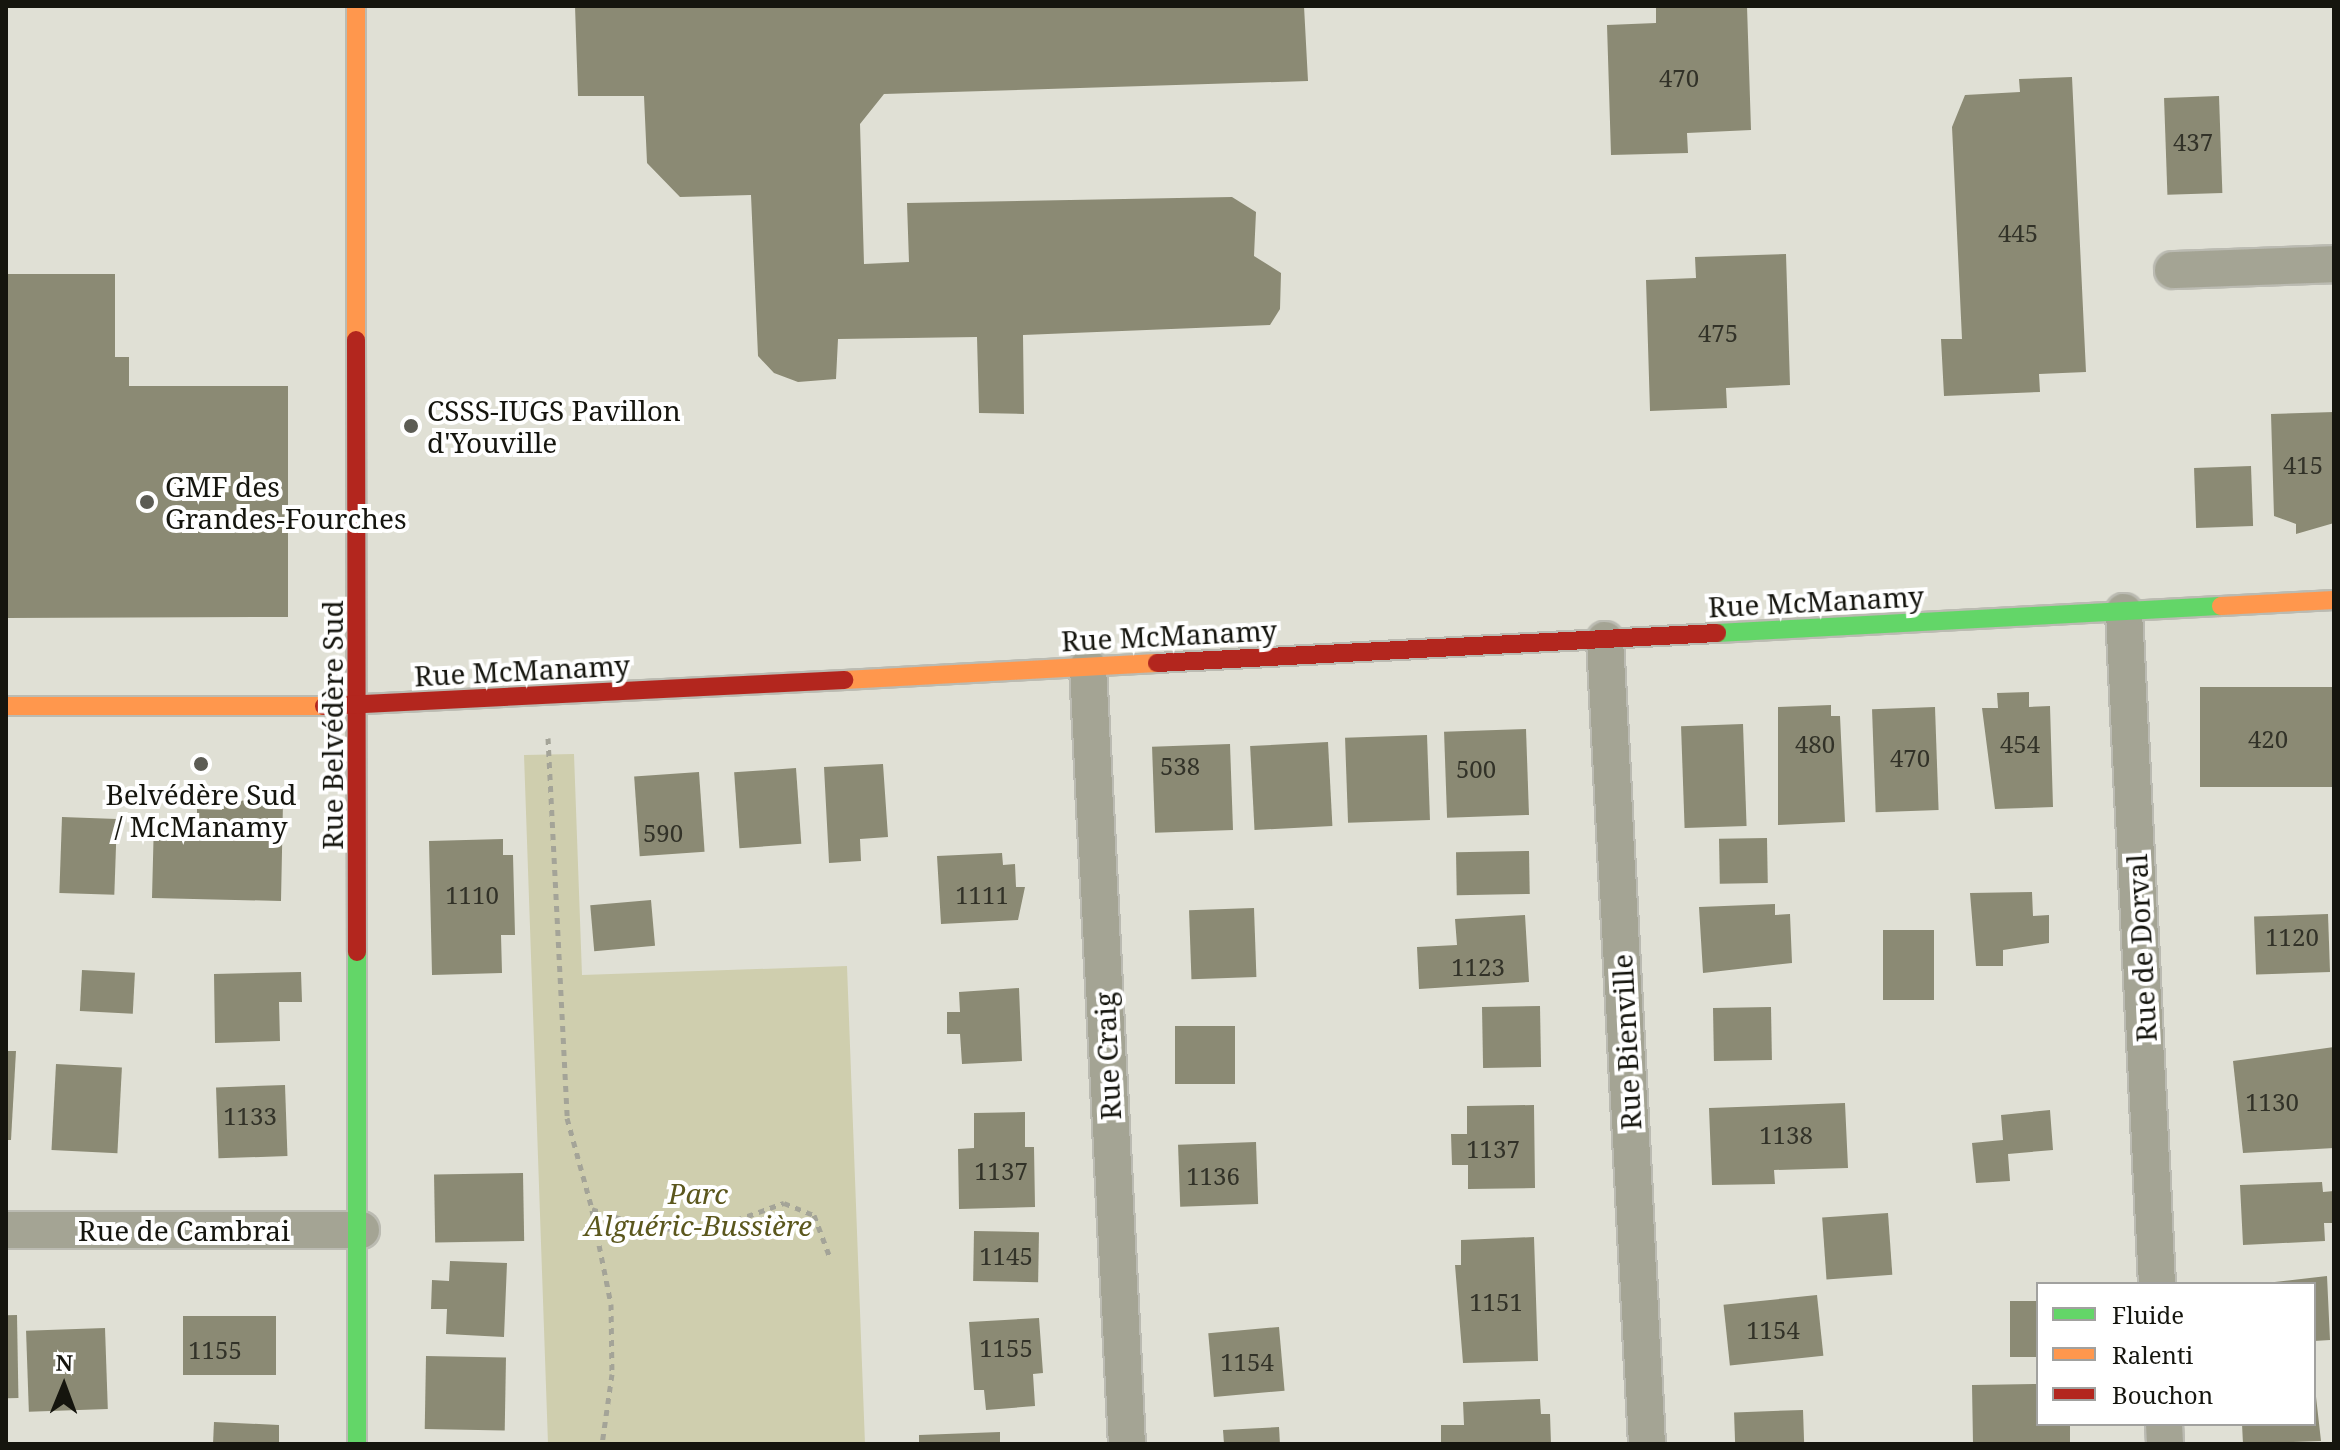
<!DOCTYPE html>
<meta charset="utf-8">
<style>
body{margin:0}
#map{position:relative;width:2340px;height:1450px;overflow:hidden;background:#e0e0d5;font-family:"Noto Serif",serif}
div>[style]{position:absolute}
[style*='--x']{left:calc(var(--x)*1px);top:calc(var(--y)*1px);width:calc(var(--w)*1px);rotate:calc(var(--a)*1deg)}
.green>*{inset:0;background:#cfceae}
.building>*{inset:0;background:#8b8a74;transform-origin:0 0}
.path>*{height:5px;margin-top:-2.5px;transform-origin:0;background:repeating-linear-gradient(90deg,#a4a498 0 6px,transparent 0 12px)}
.roads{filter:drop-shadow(2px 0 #bbbbb2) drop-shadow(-2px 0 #bbbbb2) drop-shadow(0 2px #bbbbb2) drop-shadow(0 -2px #bbbbb2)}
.street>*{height:36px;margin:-18px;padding:0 18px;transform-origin:18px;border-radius:18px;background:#a4a494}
.fast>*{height:18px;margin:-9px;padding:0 9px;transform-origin:9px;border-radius:9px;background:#63d668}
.slow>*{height:18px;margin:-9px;padding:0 9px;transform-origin:9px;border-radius:9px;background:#ff974d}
.jam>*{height:18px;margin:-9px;padding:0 9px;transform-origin:9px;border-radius:9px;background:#b3261e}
.dots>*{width:22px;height:22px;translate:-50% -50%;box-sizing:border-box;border:4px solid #fff;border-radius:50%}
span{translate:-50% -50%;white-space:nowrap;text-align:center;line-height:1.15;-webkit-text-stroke:8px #fff;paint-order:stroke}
.number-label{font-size:24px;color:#323228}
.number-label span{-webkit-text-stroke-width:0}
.poi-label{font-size:28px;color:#15150e}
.left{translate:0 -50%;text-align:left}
.street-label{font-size:28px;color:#15150e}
.park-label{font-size:28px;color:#5b571d;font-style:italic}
.frame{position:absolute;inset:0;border:8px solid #15150e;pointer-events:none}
.legend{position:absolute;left:2036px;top:1282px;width:280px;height:144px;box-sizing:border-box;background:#fff;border:2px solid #a1a19f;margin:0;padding:10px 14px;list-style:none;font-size:24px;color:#15150e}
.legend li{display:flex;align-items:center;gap:16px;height:40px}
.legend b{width:40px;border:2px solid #a1a19f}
.north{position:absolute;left:24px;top:1346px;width:80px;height:80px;-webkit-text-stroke:6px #fff;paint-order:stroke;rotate:1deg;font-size:22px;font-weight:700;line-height:32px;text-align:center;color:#15150e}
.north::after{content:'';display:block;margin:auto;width:28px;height:36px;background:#15150e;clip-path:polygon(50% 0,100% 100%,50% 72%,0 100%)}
</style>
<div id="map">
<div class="green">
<div style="clip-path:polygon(574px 754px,582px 975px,847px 966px,865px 1444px,548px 1444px,524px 755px)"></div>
</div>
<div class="building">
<div style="clip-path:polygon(575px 6px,1304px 6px,1308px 81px,884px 94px,860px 124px,864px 264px,909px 262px,907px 203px,1232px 197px,1256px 212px,1254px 256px,1281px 273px,1280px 309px,1270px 325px,1023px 335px,1024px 414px,979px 413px,977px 337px,838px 339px,836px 379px,798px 382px,774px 373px,758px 356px,751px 195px,680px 197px,647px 163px,644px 96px,578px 96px)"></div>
<div style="clip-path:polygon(1656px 6px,1747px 6px,1751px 130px,1687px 133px,1688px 153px,1611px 155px,1607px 25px,1656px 23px)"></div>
<div style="clip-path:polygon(2072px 77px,2086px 372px,2039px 374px,2040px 392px,1944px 396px,1941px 339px,1962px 339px,1952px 127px,1965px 95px,2020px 92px,2019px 79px)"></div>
<div style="left:2219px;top:96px;width:97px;height:55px;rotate:88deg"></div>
<div style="clip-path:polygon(1786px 254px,1790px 385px,1726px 388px,1727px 408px,1650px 411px,1646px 280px,1696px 278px,1695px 257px)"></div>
<div style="clip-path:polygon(6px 274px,115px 274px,115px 357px,129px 357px,129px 386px,288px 386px,288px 617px,6px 618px)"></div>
<div style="clip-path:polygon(2334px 412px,2334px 523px,2296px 534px,2296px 524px,2274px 516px,2271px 414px)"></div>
<div style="left:2251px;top:466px;width:60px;height:57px;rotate:88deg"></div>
<div style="left:2334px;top:687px;width:100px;height:134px;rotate:90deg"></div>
<div style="clip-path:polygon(2029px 692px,2029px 707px,2050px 706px,2053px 807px,1995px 809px,1982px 708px,1998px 708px,1997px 693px)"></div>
<div style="clip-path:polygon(1831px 705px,1831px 716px,1840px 716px,1845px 822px,1778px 825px,1778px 707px)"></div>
<div style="left:1935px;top:707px;width:103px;height:63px;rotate:88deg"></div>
<div style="left:1743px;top:724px;width:102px;height:62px;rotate:88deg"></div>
<div style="left:1526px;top:729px;width:86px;height:82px;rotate:88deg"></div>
<div style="left:1427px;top:735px;width:85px;height:82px;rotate:88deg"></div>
<div style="left:1328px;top:742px;width:84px;height:78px;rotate:87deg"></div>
<div style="left:1230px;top:744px;width:86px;height:78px;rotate:88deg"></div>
<div style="clip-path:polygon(883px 764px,888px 837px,860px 839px,861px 861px,829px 863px,824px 767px)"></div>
<div style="left:796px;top:768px;width:76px;height:62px;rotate:86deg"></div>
<div style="left:699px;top:772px;width:80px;height:65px;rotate:86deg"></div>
<div style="clip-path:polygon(223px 800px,283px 802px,281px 901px,152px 898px,154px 820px,197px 821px,197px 809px,222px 810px)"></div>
<div style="left:62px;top:817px;width:55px;height:76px;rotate:2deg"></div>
<div style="left:1767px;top:838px;width:45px;height:48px;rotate:89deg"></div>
<div style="clip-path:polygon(503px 839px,503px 855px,513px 855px,515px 935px,501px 935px,502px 973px,432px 975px,429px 841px)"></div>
<div style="left:1529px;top:851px;width:43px;height:73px;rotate:89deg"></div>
<div style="clip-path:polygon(1002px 853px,1003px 865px,1015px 864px,1016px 887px,1025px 887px,1018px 920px,941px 924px,937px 856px)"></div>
<div style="clip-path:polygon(2032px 892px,2033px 916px,2049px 915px,2049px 943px,2003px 950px,2003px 966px,1976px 966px,1970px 893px)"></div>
<div style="left:651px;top:900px;width:46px;height:61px;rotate:85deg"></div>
<div style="clip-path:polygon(1775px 904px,1775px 915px,1790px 914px,1792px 963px,1703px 973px,1699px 907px)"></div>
<div style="left:1254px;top:908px;width:69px;height:65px;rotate:88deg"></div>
<div style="left:2328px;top:914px;width:58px;height:74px;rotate:88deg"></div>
<div style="clip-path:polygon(1525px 915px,1529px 982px,1419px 989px,1417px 947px,1457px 945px,1455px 919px)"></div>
<div style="left:1883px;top:930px;width:51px;height:70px"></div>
<div style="left:82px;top:970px;width:53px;height:41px;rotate:3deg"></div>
<div style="clip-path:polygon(301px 972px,302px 1002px,279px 1002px,280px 1041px,215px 1043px,214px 974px)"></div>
<div style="clip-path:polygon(1019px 988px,1022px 1061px,962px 1064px,960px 1034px,947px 1034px,947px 1012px,960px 1012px,959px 992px)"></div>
<div style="left:1540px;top:1006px;width:61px;height:58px;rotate:89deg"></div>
<div style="left:1771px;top:1007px;width:53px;height:58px;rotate:89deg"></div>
<div style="left:1175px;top:1026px;width:60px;height:58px"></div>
<div style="clip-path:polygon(2334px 1047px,2334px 1148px,2243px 1153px,2233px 1061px)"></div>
<div style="clip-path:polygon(6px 1051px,16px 1051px,11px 1140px,6px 1140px)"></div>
<div style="left:56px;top:1064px;width:66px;height:86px;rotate:3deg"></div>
<div style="left:285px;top:1085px;width:71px;height:69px;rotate:88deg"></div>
<div style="clip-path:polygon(1845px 1103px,1848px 1168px,1774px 1170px,1775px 1184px,1712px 1185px,1709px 1108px)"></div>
<div style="clip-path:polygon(1534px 1105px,1535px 1188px,1468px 1189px,1468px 1165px,1452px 1165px,1451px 1134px,1467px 1134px,1467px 1106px)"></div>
<div style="clip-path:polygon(2050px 1110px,2053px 1150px,2008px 1154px,2010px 1181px,1976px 1183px,1972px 1143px,2003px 1140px,2001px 1115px)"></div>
<div style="clip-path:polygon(1025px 1112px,1025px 1147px,1034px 1147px,1035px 1207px,959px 1209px,958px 1149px,974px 1148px,974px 1113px)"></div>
<div style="left:1256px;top:1142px;width:62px;height:78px;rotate:88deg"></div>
<div style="left:523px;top:1173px;width:68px;height:89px;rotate:89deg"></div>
<div style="clip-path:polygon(2322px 1182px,2323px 1192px,2334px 1191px,2334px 1223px,2324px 1223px,2325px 1241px,2243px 1245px,2240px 1185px)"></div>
<div style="left:1888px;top:1213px;width:62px;height:66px;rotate:86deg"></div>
<div style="left:974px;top:1231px;width:65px;height:50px;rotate:1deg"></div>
<div style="clip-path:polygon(1534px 1237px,1538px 1361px,1463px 1363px,1455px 1265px,1461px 1265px,1461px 1240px)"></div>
<div style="clip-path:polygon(450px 1261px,507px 1263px,504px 1337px,446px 1334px,447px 1309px,431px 1309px,432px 1280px,449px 1281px)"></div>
<div style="clip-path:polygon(2327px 1276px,2330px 1340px,2314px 1341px,2314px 1284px,2257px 1284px)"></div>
<div style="left:1817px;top:1295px;width:61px;height:94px;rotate:84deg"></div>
<div style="left:2010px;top:1301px;width:28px;height:56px"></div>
<div style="left:17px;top:1315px;width:83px;height:11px;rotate:89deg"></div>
<div style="left:183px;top:1316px;width:93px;height:59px"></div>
<div style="clip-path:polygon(1039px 1318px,1043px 1373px,1033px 1374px,1035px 1406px,986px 1410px,984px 1390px,974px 1390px,969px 1322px)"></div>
<div style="left:1279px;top:1327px;width:64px;height:71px;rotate:85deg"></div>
<div style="left:105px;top:1328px;width:81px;height:79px;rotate:88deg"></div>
<div style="left:426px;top:1356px;width:80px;height:73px;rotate:1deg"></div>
<div style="clip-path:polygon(2314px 1379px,2321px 1441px,2243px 1444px,2242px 1424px,2314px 1424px)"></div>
<div style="clip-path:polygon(2038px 1384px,2038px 1424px,2070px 1424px,2070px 1442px,1973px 1444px,1972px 1385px)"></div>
<div style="clip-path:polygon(1540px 1399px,1541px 1414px,1550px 1414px,1551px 1444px,1441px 1444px,1441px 1425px,1464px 1425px,1463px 1402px)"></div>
<div style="left:1803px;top:1410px;width:34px;height:69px;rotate:88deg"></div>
<div style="clip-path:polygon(214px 1422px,279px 1425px,279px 1444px,213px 1444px)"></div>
<div style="clip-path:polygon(1279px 1427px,1280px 1444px,1224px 1444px,1223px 1430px)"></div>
<div style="clip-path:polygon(1000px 1432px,1000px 1444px,919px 1444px,919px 1435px)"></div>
</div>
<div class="path">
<div style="--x:548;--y:738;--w:380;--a:87.1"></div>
<div style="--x:567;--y:1118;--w:94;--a:74.6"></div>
<div style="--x:592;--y:1209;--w:54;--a:18.4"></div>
<div style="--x:643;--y:1226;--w:59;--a:5.8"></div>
<div style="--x:702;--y:1232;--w:87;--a:-19.5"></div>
<div style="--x:784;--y:1203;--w:32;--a:22"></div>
<div style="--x:814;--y:1215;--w:43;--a:69.4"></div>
<div style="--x:592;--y:1210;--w:96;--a:78.6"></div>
<div style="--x:611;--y:1304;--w:70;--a:89.2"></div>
<div style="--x:612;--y:1374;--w:71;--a:98.1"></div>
</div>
<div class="roads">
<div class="street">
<div style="--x:2173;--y:270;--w:161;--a:-2.1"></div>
<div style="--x:2124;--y:612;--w:673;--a:87.19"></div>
<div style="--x:1605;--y:640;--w:805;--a:87.01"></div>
<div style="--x:1088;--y:667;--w:778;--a:87.13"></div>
<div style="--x:6;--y:1230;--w:355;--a:0"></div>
<div style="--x:2164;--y:1424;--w:20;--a:87"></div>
</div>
<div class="fast">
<div style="--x:1717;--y:633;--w:505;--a:-3.07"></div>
<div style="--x:357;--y:952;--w:492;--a:90"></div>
</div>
<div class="slow">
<div style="--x:356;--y:6;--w:334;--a:90"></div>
<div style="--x:2221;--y:606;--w:113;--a:-3"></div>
<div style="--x:844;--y:680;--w:313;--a:-3.1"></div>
<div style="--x:6;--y:706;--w:318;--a:0"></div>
</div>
<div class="jam">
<div style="--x:356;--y:340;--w:612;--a:89.91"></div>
<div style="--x:1157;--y:663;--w:561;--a:-3.07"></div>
<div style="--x:324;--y:706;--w:521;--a:-2.86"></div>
</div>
</div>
<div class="dots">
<div style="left:411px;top:426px;background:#5c5c54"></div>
<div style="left:147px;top:502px;background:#5c5c54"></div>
<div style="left:201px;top:764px;background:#5c5c54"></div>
</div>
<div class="number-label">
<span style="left:1679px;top:78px">470</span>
<span style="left:2193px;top:142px">437</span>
<span style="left:2018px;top:233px">445</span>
<span style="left:1718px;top:333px">475</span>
<span style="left:2303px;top:465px">415</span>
<span style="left:2268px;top:739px">420</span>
<span style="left:1815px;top:744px">480</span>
<span style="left:2020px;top:744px">454</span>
<span style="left:1910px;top:758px">470</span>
<span style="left:1180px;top:766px">538</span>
<span style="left:1476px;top:769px">500</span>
<span style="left:663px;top:833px">590</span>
<span style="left:472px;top:895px">1110</span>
<span style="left:982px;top:895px">1111</span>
<span style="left:2292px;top:937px">1120</span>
<span style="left:1478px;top:967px">1123</span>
<span style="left:2272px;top:1102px">1130</span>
<span style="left:250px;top:1116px">1133</span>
<span style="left:1786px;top:1135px">1138</span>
<span style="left:1493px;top:1149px">1137</span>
<span style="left:1001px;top:1171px">1137</span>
<span style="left:1213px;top:1176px">1136</span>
<span style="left:1006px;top:1256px">1145</span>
<span style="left:1496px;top:1302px">1151</span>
<span style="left:1773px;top:1330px">1154</span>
<span style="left:1006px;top:1348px">1155</span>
<span style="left:215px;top:1350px">1155</span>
<span style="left:1247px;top:1362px">1154</span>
</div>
<div class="poi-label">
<span class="left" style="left:427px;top:426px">CSSS-IUGS Pavillon<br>d'Youville</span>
<span class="left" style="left:165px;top:502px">GMF des<br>Grandes-Fourches</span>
<span style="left:201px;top:810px">Belvédère Sud<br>/ McManamy</span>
</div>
<div class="street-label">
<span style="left:1816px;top:601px;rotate:-3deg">Rue McManamy</span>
<span style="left:1169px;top:635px;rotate:-3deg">Rue McManamy</span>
<span style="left:522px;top:670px;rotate:-3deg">Rue McManamy</span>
<span style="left:332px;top:725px;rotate:-90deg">Rue Belvédère Sud</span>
<span style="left:2141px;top:948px;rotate:-93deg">Rue de Dorval</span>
<span style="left:1626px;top:1042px;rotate:-93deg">Rue Bienville</span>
<span style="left:1107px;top:1056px;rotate:-93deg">Rue Craig</span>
<span style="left:184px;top:1230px">Rue de Cambrai</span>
</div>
<div class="park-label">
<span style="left:698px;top:1209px">Parc<br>Alguéric-Bussière</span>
</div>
<div class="frame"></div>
<ul class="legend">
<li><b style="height:10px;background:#63d668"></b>Fluide</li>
<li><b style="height:10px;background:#ff974d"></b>Ralenti</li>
<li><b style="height:10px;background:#b3261e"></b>Bouchon</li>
</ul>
<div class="north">N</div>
</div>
